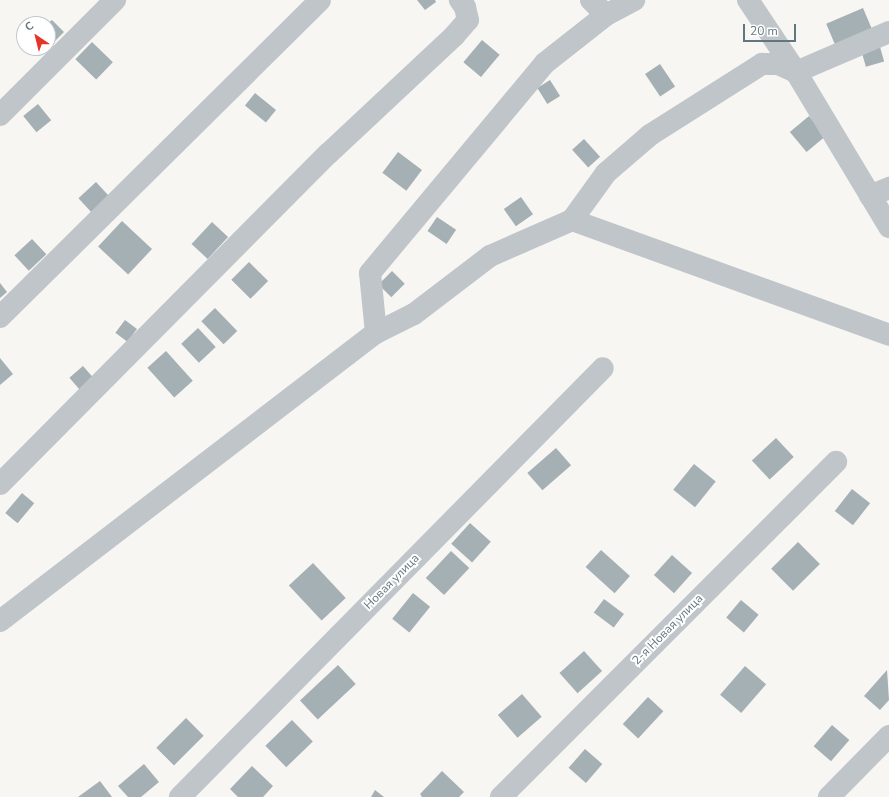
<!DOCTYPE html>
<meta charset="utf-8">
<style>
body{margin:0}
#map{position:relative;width:889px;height:797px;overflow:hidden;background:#f7f6f3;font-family:"Nunito Sans",sans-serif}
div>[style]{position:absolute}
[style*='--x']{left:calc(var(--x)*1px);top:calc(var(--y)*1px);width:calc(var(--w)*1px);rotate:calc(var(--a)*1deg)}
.building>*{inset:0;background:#a4b0b3;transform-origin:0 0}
.minor>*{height:22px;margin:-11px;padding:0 11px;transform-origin:11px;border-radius:11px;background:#bfc5c8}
span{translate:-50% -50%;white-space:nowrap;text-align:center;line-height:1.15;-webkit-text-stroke:4px #fff;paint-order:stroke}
.street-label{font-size:12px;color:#61777f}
.north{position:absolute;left:16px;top:16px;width:40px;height:40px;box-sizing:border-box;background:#fff;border:1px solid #c0c9cc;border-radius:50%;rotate:325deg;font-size:11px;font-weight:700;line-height:16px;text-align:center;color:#61777f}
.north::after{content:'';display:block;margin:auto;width:14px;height:18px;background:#e43526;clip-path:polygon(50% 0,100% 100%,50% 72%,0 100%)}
.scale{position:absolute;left:743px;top:24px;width:53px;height:18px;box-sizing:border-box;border:2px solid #61777f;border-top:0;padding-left:5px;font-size:12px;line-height:14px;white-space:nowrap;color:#61777f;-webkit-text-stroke:3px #fff;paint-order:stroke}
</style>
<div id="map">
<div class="building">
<div style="clip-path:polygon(417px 0,435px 0,436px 2px,425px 10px)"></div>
<div style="left:863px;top:8px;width:25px;height:40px;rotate:67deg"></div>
<div style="clip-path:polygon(52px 20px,64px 32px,48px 48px,48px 23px)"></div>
<div style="left:482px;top:40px;width:23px;height:29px;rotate:40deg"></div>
<div style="left:92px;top:42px;width:29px;height:24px;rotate:44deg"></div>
<div style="left:880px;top:47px;width:15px;height:19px;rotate:74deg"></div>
<div style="left:660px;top:64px;width:27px;height:18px;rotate:56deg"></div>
<div style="left:550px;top:80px;width:19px;height:15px;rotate:58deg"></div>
<div style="left:255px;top:93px;width:27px;height:16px;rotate:39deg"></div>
<div style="left:38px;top:104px;width:21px;height:19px;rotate:51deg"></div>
<div style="left:809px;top:116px;width:26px;height:25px;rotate:50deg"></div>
<div style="left:584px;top:139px;width:24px;height:16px;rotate:48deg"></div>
<div style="left:398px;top:152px;width:30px;height:26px;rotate:37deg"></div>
<div style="left:96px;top:182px;width:19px;height:24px;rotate:47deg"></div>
<div style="left:521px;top:197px;width:21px;height:21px;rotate:55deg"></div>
<div style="left:437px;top:217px;width:23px;height:17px;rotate:34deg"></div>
<div style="left:122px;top:221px;width:41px;height:35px;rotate:43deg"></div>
<div style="left:212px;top:222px;width:22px;height:30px;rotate:43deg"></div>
<div style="left:32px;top:239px;width:21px;height:24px;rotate:47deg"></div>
<div style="left:249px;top:262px;width:27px;height:25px;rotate:45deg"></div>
<div style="left:392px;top:271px;width:18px;height:19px;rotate:45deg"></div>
<div style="clip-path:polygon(0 283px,7px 292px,0 298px)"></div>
<div style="left:215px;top:308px;width:32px;height:19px;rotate:46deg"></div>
<div style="left:125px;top:320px;width:15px;height:16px;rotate:37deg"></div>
<div style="left:198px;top:328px;width:26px;height:23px;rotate:47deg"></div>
<div style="left:166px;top:351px;width:40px;height:25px;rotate:48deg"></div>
<div style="clip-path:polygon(0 358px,13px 374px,0 385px)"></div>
<div style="left:83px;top:366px;width:18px;height:18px;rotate:49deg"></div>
<div style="left:776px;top:438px;width:26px;height:33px;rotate:47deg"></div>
<div style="left:556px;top:448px;width:23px;height:38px;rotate:49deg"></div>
<div style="left:694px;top:464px;width:28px;height:33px;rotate:39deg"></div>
<div style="left:852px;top:489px;width:23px;height:28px;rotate:38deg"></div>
<div style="left:22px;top:493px;width:16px;height:26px;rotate:40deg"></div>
<div style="left:470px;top:523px;width:28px;height:28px;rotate:42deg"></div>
<div style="left:798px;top:542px;width:31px;height:38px;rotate:45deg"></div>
<div style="left:601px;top:550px;width:39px;height:23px;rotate:42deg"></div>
<div style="left:451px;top:551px;width:25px;height:37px;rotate:43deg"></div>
<div style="left:672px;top:555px;width:27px;height:27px;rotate:42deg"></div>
<div style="left:313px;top:563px;width:48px;height:33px;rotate:47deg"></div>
<div style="left:413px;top:593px;width:22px;height:33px;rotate:39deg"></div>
<div style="left:604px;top:599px;width:25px;height:17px;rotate:37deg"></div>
<div style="left:741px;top:600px;width:23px;height:23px;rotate:40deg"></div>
<div style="left:584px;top:651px;width:27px;height:33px;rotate:48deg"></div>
<div style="left:338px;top:665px;width:26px;height:52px;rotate:47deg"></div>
<div style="left:745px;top:666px;width:28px;height:38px;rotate:41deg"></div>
<div style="clip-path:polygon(887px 670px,889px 700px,880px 710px,864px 696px)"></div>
<div style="left:522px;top:694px;width:30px;height:32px;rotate:49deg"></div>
<div style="left:648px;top:697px;width:21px;height:37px;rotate:43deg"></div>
<div style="left:186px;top:718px;width:25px;height:42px;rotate:45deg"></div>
<div style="left:292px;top:720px;width:30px;height:37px;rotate:46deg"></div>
<div style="left:832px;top:725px;width:23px;height:28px;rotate:41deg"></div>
<div style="left:585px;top:749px;width:23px;height:25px;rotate:41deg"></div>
<div style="clip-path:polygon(144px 764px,159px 782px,141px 797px,128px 797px,118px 786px)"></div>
<div style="clip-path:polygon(252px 766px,273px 786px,263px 797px,238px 797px,230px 789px)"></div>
<div style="clip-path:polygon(442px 771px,464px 792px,459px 797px,422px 797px,420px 794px)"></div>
<div style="clip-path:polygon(100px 781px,112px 797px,78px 797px)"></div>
<div style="clip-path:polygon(375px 790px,384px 797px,371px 797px)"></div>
</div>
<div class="minor">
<div style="--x:591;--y:0;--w:21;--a:45"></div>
<div style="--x:748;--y:0;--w:87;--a:56.3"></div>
<div style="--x:796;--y:72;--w:181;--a:59"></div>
<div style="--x:0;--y:115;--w:163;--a:-45"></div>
<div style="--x:870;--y:196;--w:21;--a:-23"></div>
<div style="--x:572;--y:220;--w:58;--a:-54.1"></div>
<div style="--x:606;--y:173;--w:58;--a:-40.8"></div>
<div style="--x:650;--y:135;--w:133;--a:-32.4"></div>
<div style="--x:762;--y:64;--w:16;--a:0"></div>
<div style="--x:778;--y:64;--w:20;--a:24"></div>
<div style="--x:796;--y:72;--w:101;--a:-23.3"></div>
<div style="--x:0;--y:317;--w:450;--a:-44.7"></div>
<div style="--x:376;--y:333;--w:60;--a:-95.7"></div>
<div style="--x:370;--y:273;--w:273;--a:-50.2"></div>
<div style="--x:545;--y:63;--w:78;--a:-38.2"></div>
<div style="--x:606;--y:15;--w:32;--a:-28"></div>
<div style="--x:0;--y:484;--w:465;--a:-45.2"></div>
<div style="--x:328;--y:154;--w:173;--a:-43.1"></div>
<div style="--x:454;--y:36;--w:21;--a:-49"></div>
<div style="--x:468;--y:20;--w:13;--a:-103"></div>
<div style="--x:465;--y:7;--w:9;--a:-126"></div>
<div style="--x:0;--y:621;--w:474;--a:-37.5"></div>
<div style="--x:376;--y:333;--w:42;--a:-26.6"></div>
<div style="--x:414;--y:314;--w:96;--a:-37.3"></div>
<div style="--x:490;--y:256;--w:90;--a:-23.7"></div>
<div style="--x:572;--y:220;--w:337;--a:19.9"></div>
<div style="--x:180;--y:797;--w:602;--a:-45.4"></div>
<div style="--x:501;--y:797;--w:474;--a:-45"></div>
<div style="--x:829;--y:797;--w:86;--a:-45.5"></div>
</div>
<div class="street-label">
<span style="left:392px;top:582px;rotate:-45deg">Новая улица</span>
<span style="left:668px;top:630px;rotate:-45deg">2-я Новая улица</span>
</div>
<div class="north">С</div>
<div class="scale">20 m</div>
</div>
